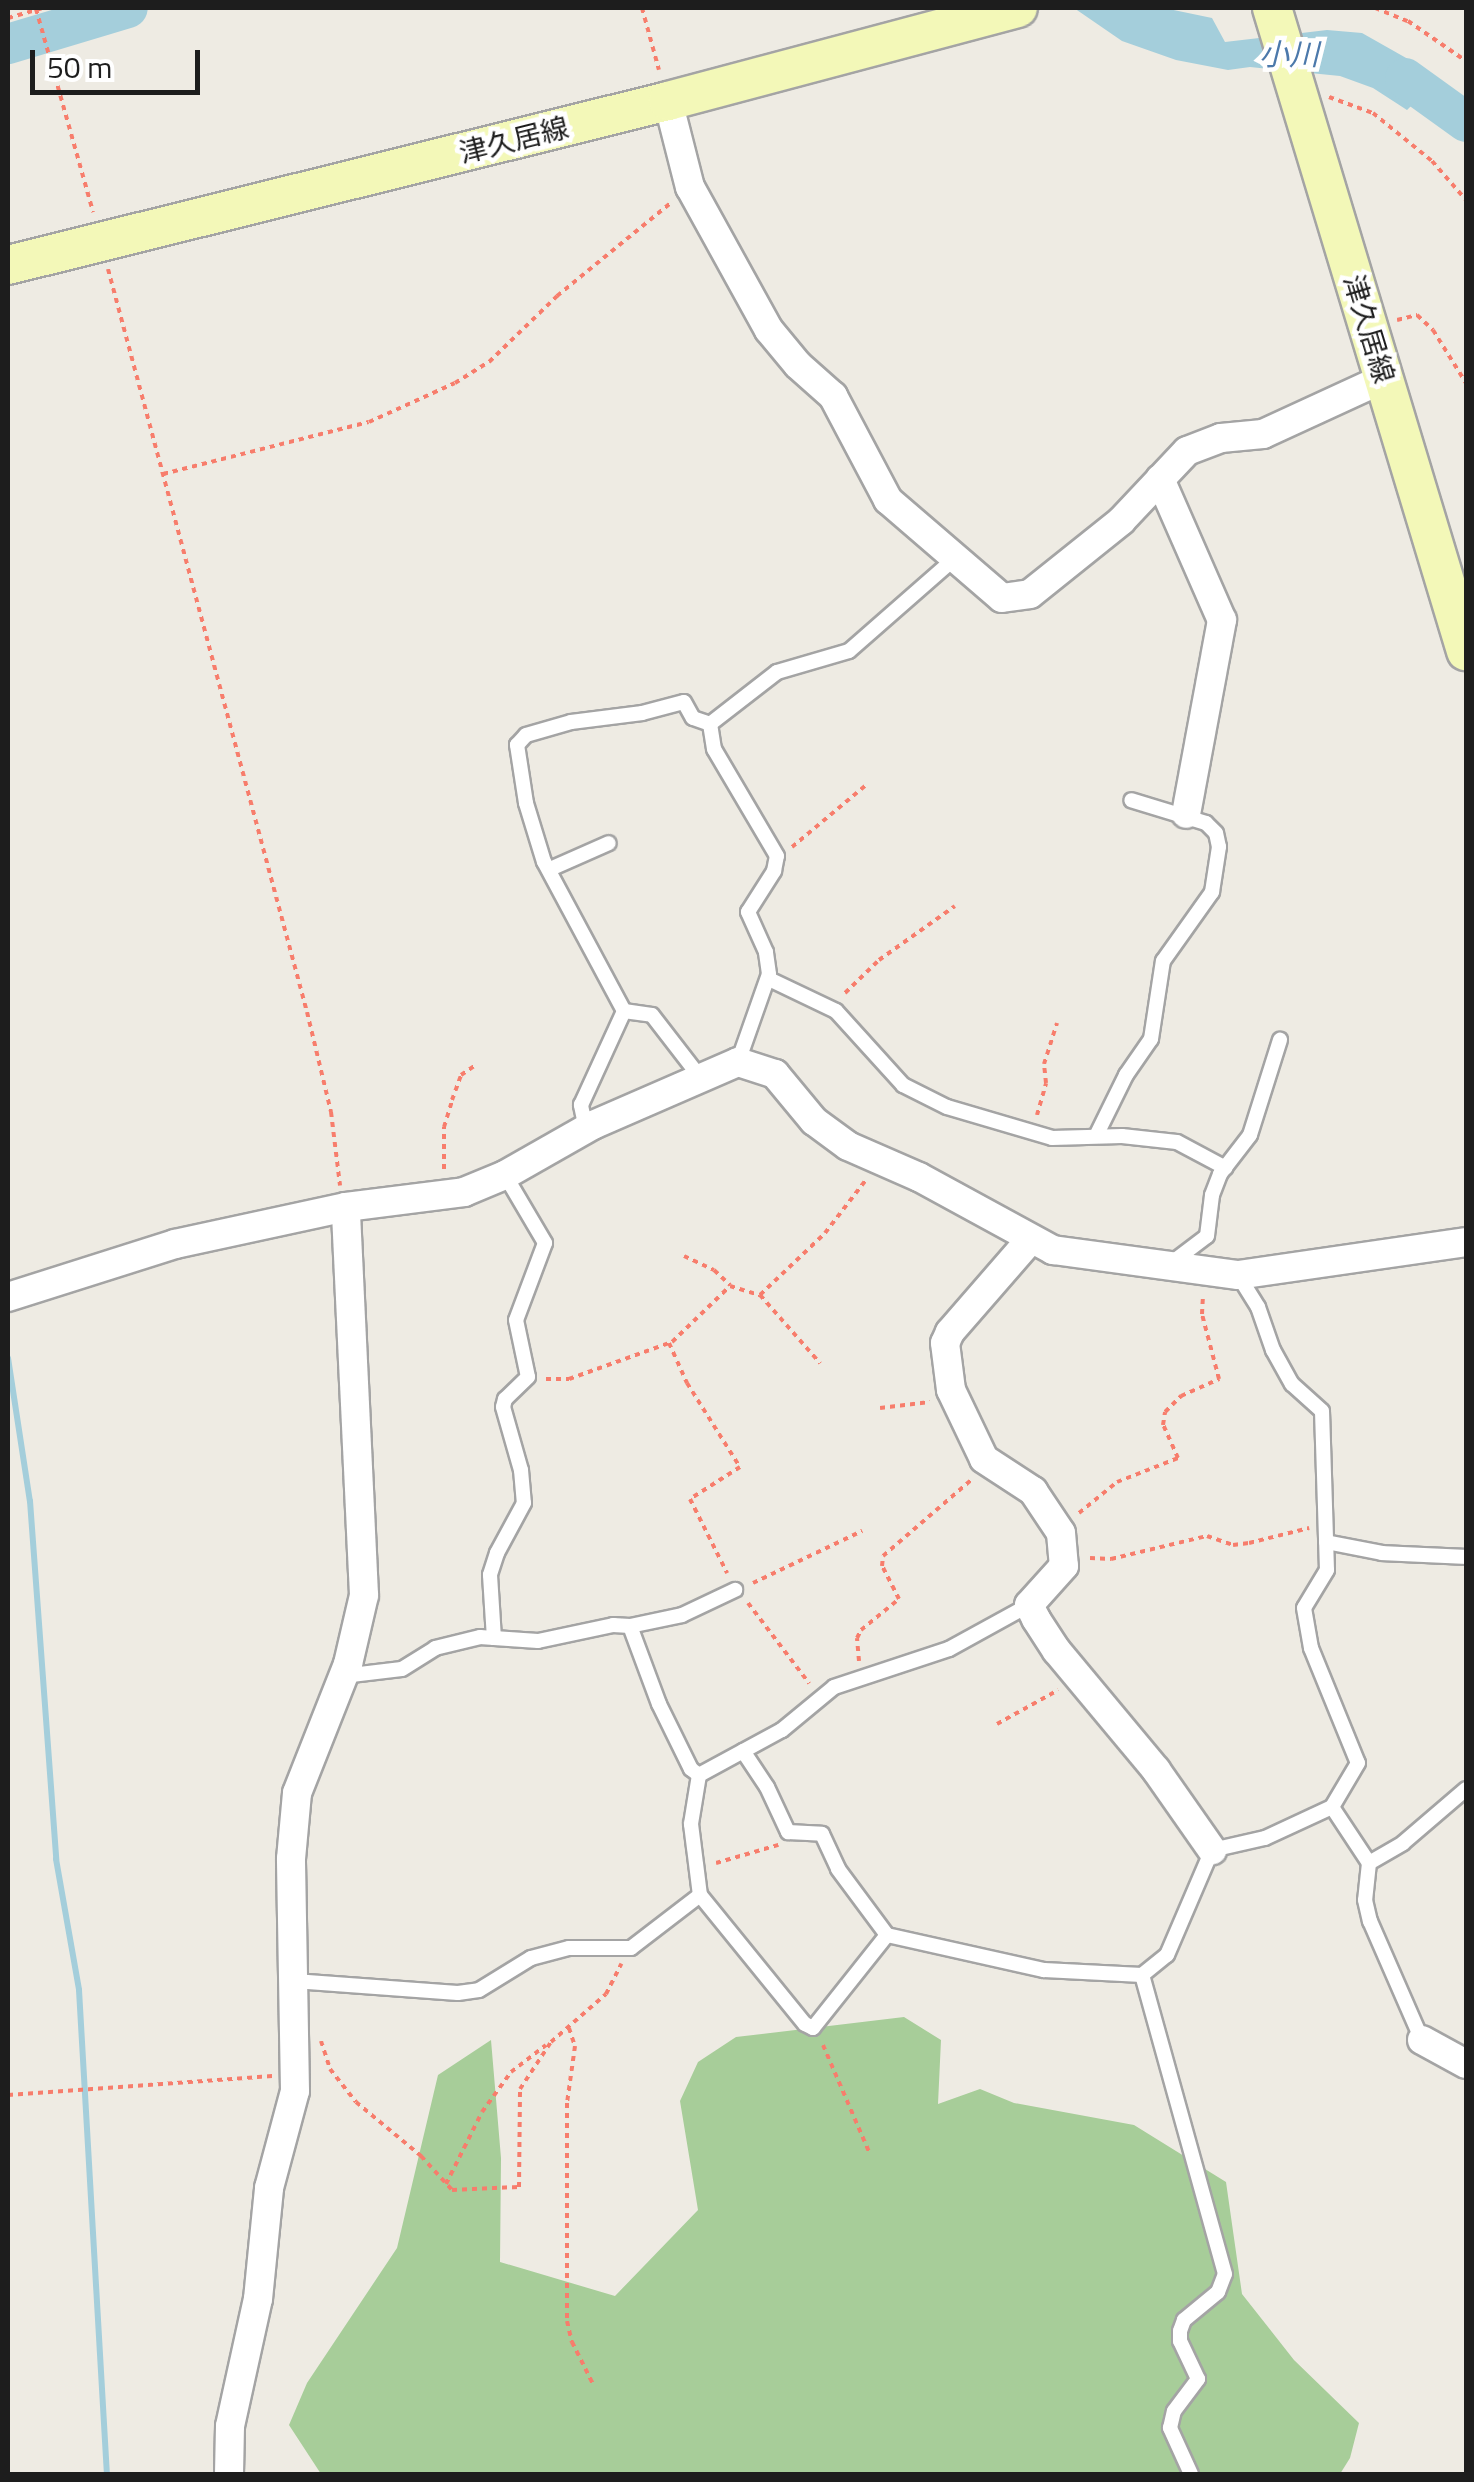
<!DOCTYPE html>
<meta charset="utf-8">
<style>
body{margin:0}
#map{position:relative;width:1474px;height:2482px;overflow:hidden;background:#eeebe3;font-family:"Titillium Web","Noto Sans JP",sans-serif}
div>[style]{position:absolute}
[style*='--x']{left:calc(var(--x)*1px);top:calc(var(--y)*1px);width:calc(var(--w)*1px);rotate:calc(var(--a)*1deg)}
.forest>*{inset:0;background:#a7cd99}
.water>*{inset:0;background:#a4cedb}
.stream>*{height:6px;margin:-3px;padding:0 3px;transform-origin:3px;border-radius:3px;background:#a4cedb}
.river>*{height:40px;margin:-20px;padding:0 20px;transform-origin:20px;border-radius:20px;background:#a4cedb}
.path>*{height:4px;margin-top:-2px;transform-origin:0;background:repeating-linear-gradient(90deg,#f77d6c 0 5px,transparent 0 10px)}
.roads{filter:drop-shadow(2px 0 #a4a4a4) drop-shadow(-2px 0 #a4a4a4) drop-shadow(0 2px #a4a4a4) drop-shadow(0 -2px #a4a4a4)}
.lane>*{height:14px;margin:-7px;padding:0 7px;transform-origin:7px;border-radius:7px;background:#fff}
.street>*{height:28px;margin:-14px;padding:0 14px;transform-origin:14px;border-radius:14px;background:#fff}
.secondary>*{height:38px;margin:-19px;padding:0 19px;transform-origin:19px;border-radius:19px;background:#f3f8b8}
span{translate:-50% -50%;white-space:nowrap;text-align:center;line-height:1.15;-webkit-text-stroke:9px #fff;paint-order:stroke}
.street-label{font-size:28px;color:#1d1d1d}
.water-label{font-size:30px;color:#4c79ab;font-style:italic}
.frame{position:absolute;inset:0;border:10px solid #1d1d1d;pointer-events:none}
.scale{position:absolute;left:30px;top:50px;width:170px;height:45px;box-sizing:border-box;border:5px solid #1d1d1d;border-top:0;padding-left:12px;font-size:30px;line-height:35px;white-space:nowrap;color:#1d1d1d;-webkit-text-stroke:8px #fff;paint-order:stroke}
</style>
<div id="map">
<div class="forest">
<div style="clip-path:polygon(904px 2017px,941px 2040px,938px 2104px,980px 2089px,1014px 2103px,1134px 2125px,1226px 2182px,1242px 2294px,1294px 2360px,1359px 2423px,1350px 2458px,1340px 2474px,321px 2474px,289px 2425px,307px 2383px,397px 2248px,438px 2075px,491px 2040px,501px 2158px,500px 2262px,615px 2296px,698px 2210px,680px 2101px,698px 2062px,736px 2037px)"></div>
</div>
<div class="water">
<div style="clip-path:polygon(1074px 8px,1164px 8px,1212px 18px,1225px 42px,1327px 30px,1362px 33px,1415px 63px,1457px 95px,1466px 105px,1466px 118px,1436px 104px,1414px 103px,1407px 110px,1373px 88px,1340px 76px,1250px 67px,1228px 70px,1176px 60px,1122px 41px)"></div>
</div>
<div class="stream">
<div style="--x:8;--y:1358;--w:145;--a:81.3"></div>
<div style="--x:30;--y:1501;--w:359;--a:85.8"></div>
<div style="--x:56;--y:1859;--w:133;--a:80"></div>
<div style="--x:79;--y:1990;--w:485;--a:86.7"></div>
</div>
<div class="river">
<div style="--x:8;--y:44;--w:125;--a:-16.7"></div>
<div style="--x:1405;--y:78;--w:75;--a:35.8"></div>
</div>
<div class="path">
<div style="--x:642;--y:8;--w:64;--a:74.7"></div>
<div style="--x:1375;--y:8;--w:35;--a:22"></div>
<div style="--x:1408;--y:21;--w:70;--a:34.6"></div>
<div style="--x:36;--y:9;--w:211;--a:74.3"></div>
<div style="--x:8;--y:18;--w:35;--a:-16"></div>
<div style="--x:1329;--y:97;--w:47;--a:20"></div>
<div style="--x:1373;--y:113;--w:76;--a:39.1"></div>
<div style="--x:1432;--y:161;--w:52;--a:48.9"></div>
<div style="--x:108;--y:269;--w:769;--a:75.01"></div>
<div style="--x:307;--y:1012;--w:103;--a:76.5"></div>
<div style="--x:331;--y:1112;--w:74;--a:83"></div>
<div style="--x:1397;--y:320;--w:21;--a:-14"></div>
<div style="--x:1417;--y:315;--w:22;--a:43"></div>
<div style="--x:1433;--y:330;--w:62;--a:58.1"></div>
<div style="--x:163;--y:474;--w:212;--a:-14.2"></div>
<div style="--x:369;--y:422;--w:94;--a:-24.4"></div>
<div style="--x:455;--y:383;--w:40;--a:-32"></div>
<div style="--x:489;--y:362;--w:95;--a:-44.1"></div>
<div style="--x:557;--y:296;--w:149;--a:-39.3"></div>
<div style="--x:792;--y:847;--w:95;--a:-39.9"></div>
<div style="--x:845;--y:993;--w:47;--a:-44.1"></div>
<div style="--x:879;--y:960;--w:93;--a:-35.4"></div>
<div style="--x:1037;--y:1115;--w:33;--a:-74"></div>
<div style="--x:1046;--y:1083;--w:19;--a:-96"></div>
<div style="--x:1044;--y:1064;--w:43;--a:-72.4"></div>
<div style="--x:444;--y:1169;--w:42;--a:-90"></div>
<div style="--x:444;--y:1127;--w:28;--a:-73"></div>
<div style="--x:452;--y:1100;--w:27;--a:-70"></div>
<div style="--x:461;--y:1075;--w:18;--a:-34"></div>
<div style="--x:684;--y:1256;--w:33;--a:25"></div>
<div style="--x:714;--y:1270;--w:22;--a:43"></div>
<div style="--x:760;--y:1295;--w:91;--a:48.6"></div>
<div style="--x:669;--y:1343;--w:44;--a:65.8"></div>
<div style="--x:687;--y:1383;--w:99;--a:57.8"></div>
<div style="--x:740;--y:1467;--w:59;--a:147.4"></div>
<div style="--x:690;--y:1499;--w:83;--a:63.4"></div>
<div style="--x:546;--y:1379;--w:23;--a:0"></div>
<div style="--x:569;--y:1379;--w:109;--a:-19.8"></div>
<div style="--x:672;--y:1342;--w:81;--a:-44"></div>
<div style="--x:730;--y:1286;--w:31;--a:17"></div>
<div style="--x:760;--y:1295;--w:90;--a:-43.6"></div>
<div style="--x:825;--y:1233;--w:66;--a:-52.4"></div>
<div style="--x:880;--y:1408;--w:50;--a:-6.8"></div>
<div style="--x:1079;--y:1513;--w:49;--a:-39.2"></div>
<div style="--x:1117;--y:1482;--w:66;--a:-21.5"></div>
<div style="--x:1178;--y:1458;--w:36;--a:-114"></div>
<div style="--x:1163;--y:1425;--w:13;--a:-81"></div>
<div style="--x:1165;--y:1412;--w:23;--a:-45"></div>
<div style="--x:1181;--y:1396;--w:42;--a:-24.1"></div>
<div style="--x:1219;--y:1379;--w:67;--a:-104.7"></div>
<div style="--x:1202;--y:1314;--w:19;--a:-87"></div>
<div style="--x:1090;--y:1558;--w:21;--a:3"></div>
<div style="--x:1111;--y:1559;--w:99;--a:-13.5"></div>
<div style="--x:1207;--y:1536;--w:28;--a:19"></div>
<div style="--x:1233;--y:1545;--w:16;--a:-7"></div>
<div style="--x:1249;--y:1543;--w:62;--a:-14"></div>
<div style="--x:753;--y:1583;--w:121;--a:-25.5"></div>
<div style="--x:748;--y:1603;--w:101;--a:52.7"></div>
<div style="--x:859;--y:1661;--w:23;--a:-95"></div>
<div style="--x:857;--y:1638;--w:9;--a:-63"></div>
<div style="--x:861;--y:1630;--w:49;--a:-39.2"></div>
<div style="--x:899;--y:1599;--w:37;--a:-117"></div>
<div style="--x:882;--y:1566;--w:10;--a:-84"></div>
<div style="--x:883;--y:1556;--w:116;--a:-40.8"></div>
<div style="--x:997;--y:1724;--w:70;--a:-29.1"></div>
<div style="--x:716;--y:1863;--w:65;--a:-16.2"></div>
<div style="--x:569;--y:2028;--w:19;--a:72"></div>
<div style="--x:575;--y:2046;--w:58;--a:98"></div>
<div style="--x:567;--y:2103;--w:218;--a:90"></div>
<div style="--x:567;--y:2321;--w:22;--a:77"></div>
<div style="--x:572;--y:2342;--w:47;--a:63.4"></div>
<div style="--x:321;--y:2041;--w:29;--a:72"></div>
<div style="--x:330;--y:2069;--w:42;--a:51.8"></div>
<div style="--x:356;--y:2102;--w:85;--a:39.7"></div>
<div style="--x:421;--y:2156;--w:46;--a:47.6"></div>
<div style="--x:452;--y:2190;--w:67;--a:-2.6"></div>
<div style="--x:519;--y:2187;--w:98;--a:-89.4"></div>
<div style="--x:520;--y:2089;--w:56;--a:-56.6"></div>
<div style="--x:551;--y:2042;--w:73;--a:-41.1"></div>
<div style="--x:606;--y:1994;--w:34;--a:-63"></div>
<div style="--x:823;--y:2045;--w:116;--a:66.7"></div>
<div style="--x:8;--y:2095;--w:265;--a:-4.1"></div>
<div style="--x:446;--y:2184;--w:80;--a:-63.4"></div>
<div style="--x:482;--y:2112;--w:49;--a:-54.1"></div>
<div style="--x:511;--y:2072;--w:44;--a:-37.6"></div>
</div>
<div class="roads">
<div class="lane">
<div style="--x:550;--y:869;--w:64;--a:-23.8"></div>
<div style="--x:769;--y:979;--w:74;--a:25.5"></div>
<div style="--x:836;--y:1011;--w:100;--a:47.8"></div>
<div style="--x:903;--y:1085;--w:49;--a:26.6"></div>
<div style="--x:947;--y:1107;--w:109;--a:16.4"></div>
<div style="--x:1052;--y:1138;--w:70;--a:-1.6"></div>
<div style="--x:1122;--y:1136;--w:55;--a:6.2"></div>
<div style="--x:1177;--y:1142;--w:55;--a:28"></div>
<div style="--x:624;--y:1011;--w:28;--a:8"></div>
<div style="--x:652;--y:1015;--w:78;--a:52.3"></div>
<div style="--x:738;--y:1062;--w:93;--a:-70.6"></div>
<div style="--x:769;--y:974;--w:22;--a:-98"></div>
<div style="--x:766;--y:952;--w:44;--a:-114.2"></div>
<div style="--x:748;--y:912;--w:49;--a:-57.6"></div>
<div style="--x:774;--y:871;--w:15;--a:-79"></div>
<div style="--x:777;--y:856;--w:124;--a:-120.5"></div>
<div style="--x:714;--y:749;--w:25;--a:-99"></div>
<div style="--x:710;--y:724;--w:85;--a:-37.8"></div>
<div style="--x:777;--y:672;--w:75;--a:-16.3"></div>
<div style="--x:849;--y:651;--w:138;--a:-41.2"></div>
<div style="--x:586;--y:1129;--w:25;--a:-102"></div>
<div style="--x:581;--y:1105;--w:103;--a:-65.4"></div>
<div style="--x:624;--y:1011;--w:169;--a:-118.2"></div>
<div style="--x:544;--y:862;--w:62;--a:-107"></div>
<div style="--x:526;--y:803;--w:59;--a:-98.8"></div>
<div style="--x:517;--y:745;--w:13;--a:-48"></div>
<div style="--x:526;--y:735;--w:47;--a:-16.1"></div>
<div style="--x:571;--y:722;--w:72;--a:-7.2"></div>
<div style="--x:642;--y:713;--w:43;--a:-14.7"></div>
<div style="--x:684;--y:702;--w:18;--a:61"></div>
<div style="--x:693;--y:718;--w:18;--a:19"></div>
<div style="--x:1096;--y:1136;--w:68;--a:-63.8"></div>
<div style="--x:1126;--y:1075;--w:44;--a:-55.2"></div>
<div style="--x:1151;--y:1039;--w:79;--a:-81.3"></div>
<div style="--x:1163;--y:961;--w:85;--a:-54.6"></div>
<div style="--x:1212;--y:892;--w:46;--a:-81.2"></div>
<div style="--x:1219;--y:847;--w:14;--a:-102"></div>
<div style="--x:1216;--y:833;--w:14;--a:-135"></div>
<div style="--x:1206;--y:823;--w:78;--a:-163"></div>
<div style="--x:505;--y:1175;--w:79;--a:59.5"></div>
<div style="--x:545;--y:1243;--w:82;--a:110.6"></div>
<div style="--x:516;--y:1320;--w:58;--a:78.1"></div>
<div style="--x:528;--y:1377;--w:32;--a:136"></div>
<div style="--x:505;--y:1399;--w:8;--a:104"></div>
<div style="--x:503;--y:1407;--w:66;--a:74.1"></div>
<div style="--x:521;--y:1470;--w:33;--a:85"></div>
<div style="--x:524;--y:1503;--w:57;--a:118.4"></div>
<div style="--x:497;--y:1553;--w:23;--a:108"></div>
<div style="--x:490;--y:1575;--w:63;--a:86.4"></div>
<div style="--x:494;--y:1638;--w:44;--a:3.9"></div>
<div style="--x:538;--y:1641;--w:77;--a:-12"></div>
<div style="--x:613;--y:1625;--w:17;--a:3"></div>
<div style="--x:630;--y:1626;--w:83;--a:69.6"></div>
<div style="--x:659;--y:1704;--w:72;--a:63.8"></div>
<div style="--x:691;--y:1769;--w:10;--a:37"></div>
<div style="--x:699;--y:1775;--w:94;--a:-28.5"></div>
<div style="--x:782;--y:1730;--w:67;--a:-39.6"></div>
<div style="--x:834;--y:1687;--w:121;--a:-18.3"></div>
<div style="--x:949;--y:1649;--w:91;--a:-28.8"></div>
<div style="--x:1170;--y:1264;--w:46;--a:-37.1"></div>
<div style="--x:1207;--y:1236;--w:41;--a:-83"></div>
<div style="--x:1212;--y:1195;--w:22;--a:-69"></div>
<div style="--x:1220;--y:1174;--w:49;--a:-52.4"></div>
<div style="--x:1250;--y:1135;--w:100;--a:-72.5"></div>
<div style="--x:1238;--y:1275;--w:38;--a:58"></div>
<div style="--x:1258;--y:1307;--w:46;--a:70.8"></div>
<div style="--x:1273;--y:1350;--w:39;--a:61"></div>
<div style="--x:1292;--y:1384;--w:40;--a:42"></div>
<div style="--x:1322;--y:1411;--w:159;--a:88.2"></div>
<div style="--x:1327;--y:1570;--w:44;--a:121.2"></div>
<div style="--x:1304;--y:1608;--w:41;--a:80.1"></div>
<div style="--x:1311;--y:1648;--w:124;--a:67.8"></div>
<div style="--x:1358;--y:1763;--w:51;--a:120.6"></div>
<div style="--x:1326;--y:1542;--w:57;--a:11.1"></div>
<div style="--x:1382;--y:1553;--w:84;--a:2.7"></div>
<div style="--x:630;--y:1626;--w:53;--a:-11.9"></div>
<div style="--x:682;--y:1615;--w:59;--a:-25.3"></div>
<div style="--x:343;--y:1676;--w:59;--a:-6.8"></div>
<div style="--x:402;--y:1669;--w:39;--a:-32"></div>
<div style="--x:435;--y:1648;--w:46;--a:-13.7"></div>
<div style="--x:480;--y:1637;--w:14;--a:4"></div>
<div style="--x:743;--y:1751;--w:43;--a:56.3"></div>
<div style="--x:767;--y:1787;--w:50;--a:65"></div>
<div style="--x:788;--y:1832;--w:34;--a:3"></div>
<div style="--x:822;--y:1834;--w:38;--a:65"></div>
<div style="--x:838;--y:1869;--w:82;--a:53.4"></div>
<div style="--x:699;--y:1775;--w:50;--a:99.3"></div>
<div style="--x:691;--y:1824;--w:72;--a:82.8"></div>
<div style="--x:1369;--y:1863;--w:39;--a:-30"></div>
<div style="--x:1403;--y:1843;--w:83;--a:-40.6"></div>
<div style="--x:294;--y:1981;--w:164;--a:4.2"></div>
<div style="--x:458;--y:1993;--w:21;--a:-8"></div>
<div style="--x:479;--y:1990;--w:61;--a:-31.6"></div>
<div style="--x:531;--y:1958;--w:39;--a:-15"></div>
<div style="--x:569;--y:1948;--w:62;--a:0"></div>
<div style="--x:631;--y:1948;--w:87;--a:-37.5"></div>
<div style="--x:700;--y:1895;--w:166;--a:50.9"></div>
<div style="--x:805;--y:2024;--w:9;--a:27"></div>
<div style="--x:813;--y:2028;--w:119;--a:-51.5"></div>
<div style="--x:887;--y:1935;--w:161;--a:12.6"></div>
<div style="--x:1044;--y:1970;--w:98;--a:2.9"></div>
<div style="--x:1191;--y:2474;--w:51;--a:-114.5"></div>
<div style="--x:1170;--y:2428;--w:17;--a:-77"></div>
<div style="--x:1174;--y:2411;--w:40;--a:-53"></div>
<div style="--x:1198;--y:2379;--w:42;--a:-115.3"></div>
<div style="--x:1180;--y:2341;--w:10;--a:-90"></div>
<div style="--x:1180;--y:2331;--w:12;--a:-70"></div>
<div style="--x:1184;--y:2320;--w:44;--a:-39.5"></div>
<div style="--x:1218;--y:2292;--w:19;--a:-69"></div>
<div style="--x:1225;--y:2274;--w:310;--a:-105.5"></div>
<div style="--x:1142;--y:1975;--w:32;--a:-39"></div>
<div style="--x:1167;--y:1955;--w:114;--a:-66.8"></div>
<div style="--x:1212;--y:1850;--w:54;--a:-12.8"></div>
<div style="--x:1265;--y:1838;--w:74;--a:-24.8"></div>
<div style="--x:1332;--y:1807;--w:67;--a:56.5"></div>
<div style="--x:1369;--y:1863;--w:37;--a:96"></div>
<div style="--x:1365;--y:1900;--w:22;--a:77"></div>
<div style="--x:1370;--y:1921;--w:130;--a:66.4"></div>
</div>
<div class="street">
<div style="--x:668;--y:101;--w:89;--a:75.7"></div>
<div style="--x:690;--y:187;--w:163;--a:61.1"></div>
<div style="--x:769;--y:330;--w:45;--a:50.4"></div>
<div style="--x:798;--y:365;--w:47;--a:41.5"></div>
<div style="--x:833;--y:396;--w:118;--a:62.1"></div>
<div style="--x:888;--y:500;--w:150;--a:40.7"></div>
<div style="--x:1002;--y:598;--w:28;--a:-8"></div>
<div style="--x:1030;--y:594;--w:117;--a:-38.7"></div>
<div style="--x:1121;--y:521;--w:96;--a:-46.7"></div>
<div style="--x:1187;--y:451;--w:36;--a:-21"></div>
<div style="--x:1221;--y:438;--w:42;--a:-5.4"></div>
<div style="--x:1263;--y:434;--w:134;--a:-24.7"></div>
<div style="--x:1160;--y:479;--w:154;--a:66.3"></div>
<div style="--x:1222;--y:620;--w:197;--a:100.5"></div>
<div style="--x:1030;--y:1240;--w:122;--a:131"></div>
<div style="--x:950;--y:1332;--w:12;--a:114"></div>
<div style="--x:945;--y:1343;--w:47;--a:82.7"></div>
<div style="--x:951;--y:1390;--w:76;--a:64.4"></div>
<div style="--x:984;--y:1459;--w:59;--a:33.1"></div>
<div style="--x:1033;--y:1491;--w:50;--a:56.3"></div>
<div style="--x:1061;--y:1533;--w:33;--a:85"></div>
<div style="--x:1064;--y:1566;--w:52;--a:131.9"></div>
<div style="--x:1029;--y:1605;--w:16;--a:63"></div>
<div style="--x:1036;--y:1619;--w:38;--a:57"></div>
<div style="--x:1057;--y:1651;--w:155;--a:50.2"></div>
<div style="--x:1156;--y:1770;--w:98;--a:55"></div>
<div style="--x:8;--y:1297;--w:175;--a:-17.6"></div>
<div style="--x:175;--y:1244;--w:175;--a:-12.2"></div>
<div style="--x:346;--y:1207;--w:119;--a:-7.2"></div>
<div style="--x:464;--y:1192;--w:44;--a:-22.5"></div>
<div style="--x:505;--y:1175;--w:101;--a:-29.6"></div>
<div style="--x:593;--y:1125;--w:158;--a:-23.5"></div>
<div style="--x:738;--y:1062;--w:39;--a:18"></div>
<div style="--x:775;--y:1074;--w:61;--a:50.3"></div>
<div style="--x:814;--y:1121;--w:42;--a:36.3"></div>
<div style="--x:848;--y:1146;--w:77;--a:23.6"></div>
<div style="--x:919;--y:1177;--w:153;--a:28.6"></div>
<div style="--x:1053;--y:1250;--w:187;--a:7.7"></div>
<div style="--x:1238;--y:1275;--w:230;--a:-8.2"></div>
<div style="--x:1422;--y:2040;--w:50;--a:28.6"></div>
<div style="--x:229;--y:2474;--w:48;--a:-88.8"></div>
<div style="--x:230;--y:2426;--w:130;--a:-77.6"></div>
<div style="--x:258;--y:2299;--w:112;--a:-84.3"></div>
<div style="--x:269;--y:2188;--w:100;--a:-75"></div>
<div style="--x:295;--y:2091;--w:232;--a:-91"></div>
<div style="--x:291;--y:1859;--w:66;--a:-84.8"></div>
<div style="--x:297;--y:1793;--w:139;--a:-68.4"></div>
<div style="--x:348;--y:1664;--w:71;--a:-76.9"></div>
<div style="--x:364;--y:1595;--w:388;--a:-92.7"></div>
</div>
<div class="secondary">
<div style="--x:1272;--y:8;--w:672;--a:73.21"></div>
<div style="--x:8;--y:265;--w:680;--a:-13.95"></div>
<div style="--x:668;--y:101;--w:362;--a:-14.9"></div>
</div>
</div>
<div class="street-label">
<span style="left:514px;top:140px;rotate:-14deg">津久居線</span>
<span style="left:1369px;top:329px;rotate:73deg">津久居線</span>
</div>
<div class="water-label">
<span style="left:1289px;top:54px">小川</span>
</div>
<div class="frame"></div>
<div class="scale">50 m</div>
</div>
